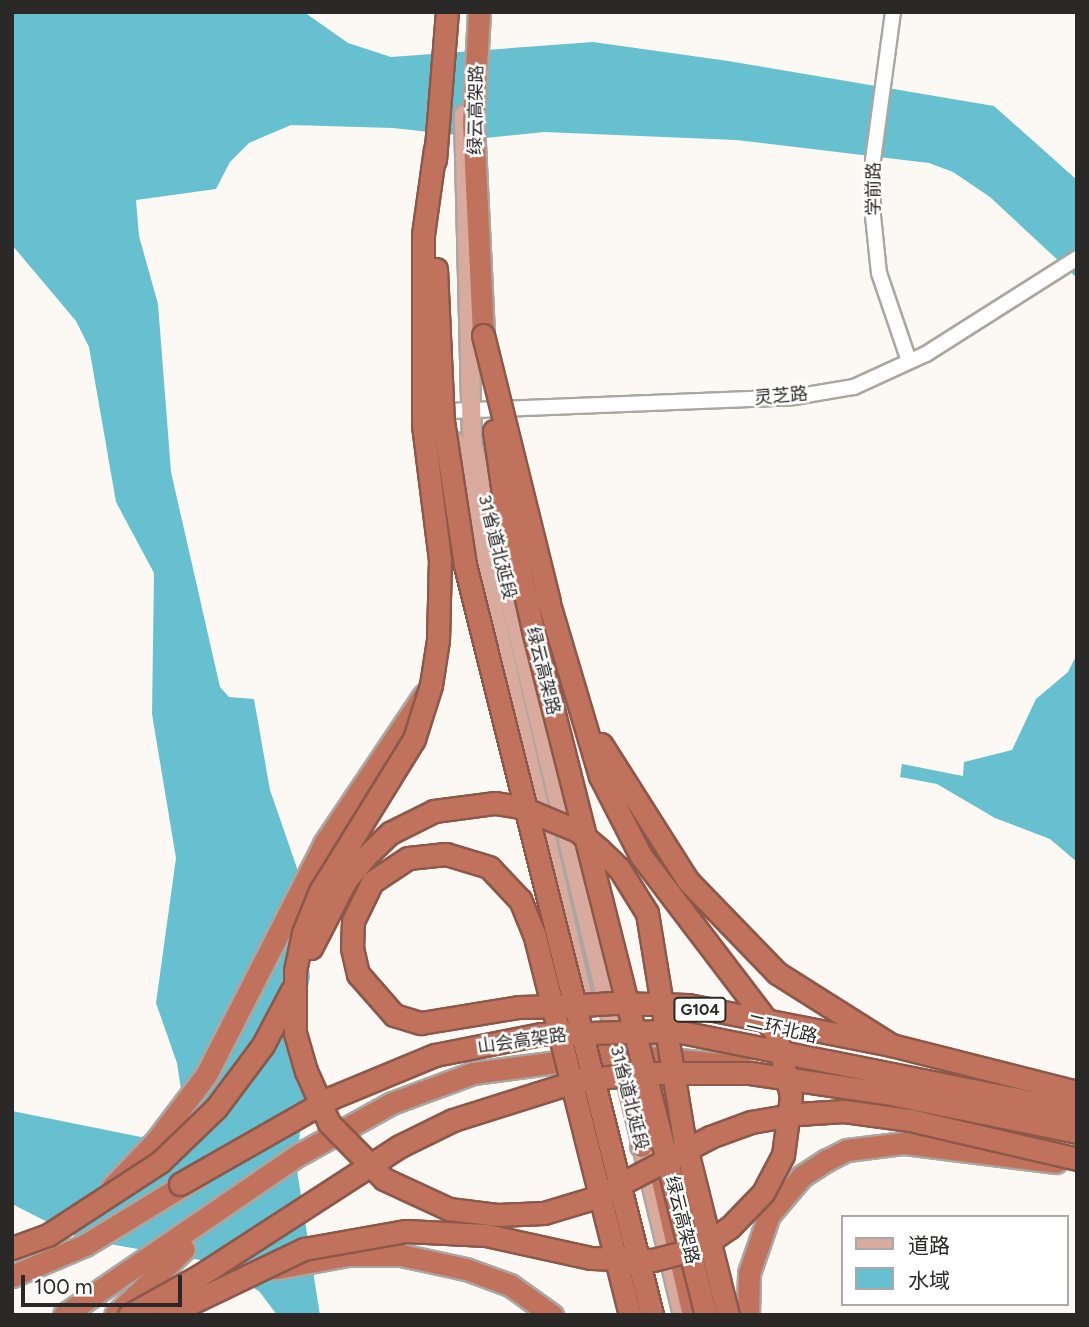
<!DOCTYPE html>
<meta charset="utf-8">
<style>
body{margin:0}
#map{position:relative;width:1089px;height:1327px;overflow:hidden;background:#fcf8f3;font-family:Figtree,"Noto Sans SC",sans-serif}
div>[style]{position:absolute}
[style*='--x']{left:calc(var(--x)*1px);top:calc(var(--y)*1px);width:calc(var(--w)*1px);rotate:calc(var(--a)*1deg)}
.water>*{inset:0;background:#66c0cf}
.roads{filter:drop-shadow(2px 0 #aaa6a1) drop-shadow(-2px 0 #aaa6a1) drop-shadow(0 2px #aaa6a1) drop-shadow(0 -2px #aaa6a1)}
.minor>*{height:14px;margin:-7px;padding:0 7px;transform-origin:7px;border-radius:7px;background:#fff}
.major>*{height:18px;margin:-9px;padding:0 9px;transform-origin:9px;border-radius:9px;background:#d9aa9e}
.highway>*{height:21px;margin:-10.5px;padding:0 10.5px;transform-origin:10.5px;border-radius:10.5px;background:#c0725d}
.bridges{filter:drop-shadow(2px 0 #8c584a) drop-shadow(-2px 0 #8c584a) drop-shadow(0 2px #8c584a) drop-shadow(0 -2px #8c584a)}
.highway-bridge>*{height:21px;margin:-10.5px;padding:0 10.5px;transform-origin:10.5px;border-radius:10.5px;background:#c0725d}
span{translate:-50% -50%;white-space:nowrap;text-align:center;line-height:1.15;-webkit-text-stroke:5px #fff;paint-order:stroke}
.shield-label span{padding:2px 5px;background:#fff;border:2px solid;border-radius:5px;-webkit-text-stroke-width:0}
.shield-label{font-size:16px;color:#2b2927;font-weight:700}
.street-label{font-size:18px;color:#2b2927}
.frame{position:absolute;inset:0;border:14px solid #2b2927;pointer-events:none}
.legend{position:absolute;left:841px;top:1215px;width:228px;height:91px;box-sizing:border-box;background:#fff;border:2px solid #aaa9a9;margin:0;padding:9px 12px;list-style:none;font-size:21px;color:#2b2927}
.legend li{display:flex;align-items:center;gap:14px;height:35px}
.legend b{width:35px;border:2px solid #aaa9a9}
.scale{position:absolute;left:21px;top:1275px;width:161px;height:32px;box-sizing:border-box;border:4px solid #2b2927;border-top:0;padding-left:9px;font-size:21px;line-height:24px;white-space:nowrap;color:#2b2927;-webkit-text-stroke:5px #fff;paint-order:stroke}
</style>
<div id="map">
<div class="water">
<div style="clip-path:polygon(12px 12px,304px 12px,348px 43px,391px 57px,593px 42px,728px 61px,994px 106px,1077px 180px,1077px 278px,990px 197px,953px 172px,929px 163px,736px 140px,544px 132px,485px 138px,393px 128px,291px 125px,249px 143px,230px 162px,216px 189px,136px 200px,139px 236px,158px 304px,171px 472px,220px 687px,229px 697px,254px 699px,270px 790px,297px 868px,310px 977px,300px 1026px,307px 1077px,296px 1164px,320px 1315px,277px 1315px,259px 1291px,206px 1261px,81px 1239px,12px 1204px,12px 1111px,141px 1137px,152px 1134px,182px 1096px,177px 1063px,156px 1003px,176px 858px,152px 714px,154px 573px,116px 502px,89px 347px,76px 321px,12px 245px)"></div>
<div style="clip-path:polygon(1077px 654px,1077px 862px,1050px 839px,995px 818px,937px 784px,900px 777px,902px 764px,963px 776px,964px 762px,1012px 750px,1036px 699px,1068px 672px)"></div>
</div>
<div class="roads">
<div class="minor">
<div style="--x:893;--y:12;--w:149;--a:97.7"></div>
<div style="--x:873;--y:160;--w:56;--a:90"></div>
<div style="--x:873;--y:216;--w:57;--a:84"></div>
<div style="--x:879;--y:273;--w:93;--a:71.2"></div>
<div style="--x:450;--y:411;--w:344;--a:-2.3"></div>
<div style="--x:794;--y:397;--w:61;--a:-9.5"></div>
<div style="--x:854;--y:387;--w:79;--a:-24.6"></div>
<div style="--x:926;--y:354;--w:179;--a:-32.4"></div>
</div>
<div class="major">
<div style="--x:464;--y:115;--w:328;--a:88.6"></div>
<div style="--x:472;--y:443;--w:897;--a:76.4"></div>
<div style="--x:455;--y:442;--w:571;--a:77.04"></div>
</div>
<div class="highway">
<div style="--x:479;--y:12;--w:110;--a:93.1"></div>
<div style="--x:473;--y:122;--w:213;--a:87.3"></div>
<div style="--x:641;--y:1146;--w:45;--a:-87.5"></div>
<div style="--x:643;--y:1101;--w:22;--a:-58"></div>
<div style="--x:662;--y:1180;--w:139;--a:77.1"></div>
<div style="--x:113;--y:1186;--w:62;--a:-46.3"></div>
<div style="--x:156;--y:1141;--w:83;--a:-52.9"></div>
<div style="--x:206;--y:1075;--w:259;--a:-62.9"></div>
<div style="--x:324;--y:844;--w:179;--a:-56.1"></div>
<div style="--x:277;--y:1268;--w:71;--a:-10.5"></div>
<div style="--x:347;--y:1255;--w:54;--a:0"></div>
<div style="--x:401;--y:1255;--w:66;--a:12.2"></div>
<div style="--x:466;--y:1269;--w:47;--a:20"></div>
<div style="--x:510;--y:1285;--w:52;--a:35.5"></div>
<div style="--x:12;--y:1276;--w:79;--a:-23"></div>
<div style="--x:85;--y:1245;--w:132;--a:-31.4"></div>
<div style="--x:64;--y:1315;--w:283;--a:-34.4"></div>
<div style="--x:298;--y:1155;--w:107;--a:-29"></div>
<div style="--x:392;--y:1103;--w:86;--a:-20.3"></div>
<div style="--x:473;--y:1073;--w:145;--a:-7.5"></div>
<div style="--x:617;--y:1054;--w:125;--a:5.5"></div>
<div style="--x:115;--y:1315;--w:95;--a:-43.7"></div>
<div style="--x:748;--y:1315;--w:42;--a:-88.6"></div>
<div style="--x:749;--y:1273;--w:61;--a:-71"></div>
<div style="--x:769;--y:1215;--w:51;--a:-49.8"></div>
<div style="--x:802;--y:1176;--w:30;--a:-33"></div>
<div style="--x:827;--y:1160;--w:22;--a:-27"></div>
<div style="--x:847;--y:1150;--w:56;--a:-7.1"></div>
<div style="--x:903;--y:1143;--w:154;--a:7.1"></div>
</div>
</div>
<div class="bridges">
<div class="highway-bridge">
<div style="--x:435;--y:149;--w:86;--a:98"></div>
<div style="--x:423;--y:234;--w:191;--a:90"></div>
<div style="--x:423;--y:425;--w:135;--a:82.8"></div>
<div style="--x:440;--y:559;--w:81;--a:91.4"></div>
<div style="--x:438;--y:640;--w:46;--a:98.8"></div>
<div style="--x:431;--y:685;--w:57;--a:107.5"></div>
<div style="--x:414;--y:739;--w:179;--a:121.7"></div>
<div style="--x:320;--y:891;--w:45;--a:112"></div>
<div style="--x:303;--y:933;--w:38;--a:102"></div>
<div style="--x:295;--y:970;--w:63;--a:90"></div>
<div style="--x:295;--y:1033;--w:40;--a:74"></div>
<div style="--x:306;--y:1071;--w:57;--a:66.1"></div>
<div style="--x:329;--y:1123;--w:78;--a:45.5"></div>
<div style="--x:384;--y:1179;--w:72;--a:24.8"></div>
<div style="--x:449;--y:1209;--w:48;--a:7.1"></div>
<div style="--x:497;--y:1215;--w:47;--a:-2.4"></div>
<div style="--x:544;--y:1213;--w:52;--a:-16.7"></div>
<div style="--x:594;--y:1198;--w:131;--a:-27.7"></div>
<div style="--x:710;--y:1137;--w:44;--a:-20.1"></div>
<div style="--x:751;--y:1122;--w:48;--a:-9.7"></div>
<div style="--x:798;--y:1114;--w:46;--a:-3.7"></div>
<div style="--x:844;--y:1111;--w:67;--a:7.8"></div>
<div style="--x:910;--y:1120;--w:171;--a:13.1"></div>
<div style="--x:435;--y:160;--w:148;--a:-85.4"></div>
<div style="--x:436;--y:269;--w:152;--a:87.4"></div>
<div style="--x:443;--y:421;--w:146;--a:81.3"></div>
<div style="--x:465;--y:565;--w:773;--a:76"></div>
<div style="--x:483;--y:335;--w:275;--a:76.1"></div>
<div style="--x:494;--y:431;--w:70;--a:81.8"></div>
<div style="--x:504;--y:500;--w:137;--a:77.4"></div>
<div style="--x:534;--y:634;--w:702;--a:75.83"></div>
<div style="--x:601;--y:744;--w:162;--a:57.6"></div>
<div style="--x:688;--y:881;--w:128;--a:45.9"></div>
<div style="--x:777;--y:973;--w:135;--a:32.3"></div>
<div style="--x:891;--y:1045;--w:192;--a:14.2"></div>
<div style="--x:311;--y:948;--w:76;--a:-62.8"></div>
<div style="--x:346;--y:880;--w:30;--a:-50"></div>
<div style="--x:365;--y:857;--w:35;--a:-44"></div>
<div style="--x:390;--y:833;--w:49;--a:-26.6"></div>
<div style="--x:434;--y:811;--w:62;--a:-7.5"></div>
<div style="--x:495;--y:803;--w:25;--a:9"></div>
<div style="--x:520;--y:807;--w:63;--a:22.5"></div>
<div style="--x:578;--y:831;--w:28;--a:41"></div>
<div style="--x:599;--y:849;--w:28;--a:44"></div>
<div style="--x:619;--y:868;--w:53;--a:58.1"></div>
<div style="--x:647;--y:913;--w:229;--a:80.7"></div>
<div style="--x:684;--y:1139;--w:181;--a:76"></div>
<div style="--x:180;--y:1184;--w:174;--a:-29.7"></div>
<div style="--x:331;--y:1098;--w:113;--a:-22.5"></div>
<div style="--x:435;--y:1055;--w:108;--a:-11.2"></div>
<div style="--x:541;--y:1034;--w:135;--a:-1.3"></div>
<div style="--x:676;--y:1031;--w:409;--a:11.3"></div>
<div style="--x:12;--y:1248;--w:38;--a:-20"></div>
<div style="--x:48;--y:1235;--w:134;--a:-33.1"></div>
<div style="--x:160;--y:1162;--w:78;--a:-44"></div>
<div style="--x:216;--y:1108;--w:79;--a:-53.3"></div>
<div style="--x:263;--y:1045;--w:62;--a:-62.2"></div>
<div style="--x:129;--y:1315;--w:80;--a:-29.1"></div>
<div style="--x:199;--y:1276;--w:239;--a:-32.9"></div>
<div style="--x:400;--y:1146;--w:59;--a:-26.1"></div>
<div style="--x:453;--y:1120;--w:133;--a:-17.5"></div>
<div style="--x:580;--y:1080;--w:66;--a:-6.1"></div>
<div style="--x:646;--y:1073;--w:104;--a:0"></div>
<div style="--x:750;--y:1073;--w:137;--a:8.4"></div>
<div style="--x:886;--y:1093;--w:195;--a:11.5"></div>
<div style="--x:166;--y:1315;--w:153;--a:-25.6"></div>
<div style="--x:304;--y:1249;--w:104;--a:-10"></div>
<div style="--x:406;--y:1231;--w:80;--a:2.9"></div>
<div style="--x:486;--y:1235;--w:107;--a:12.4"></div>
<div style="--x:591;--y:1258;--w:62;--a:1.8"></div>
<div style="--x:653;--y:1260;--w:48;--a:-14.6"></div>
<div style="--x:699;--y:1248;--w:37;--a:-34"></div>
<div style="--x:730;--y:1227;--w:47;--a:-45.9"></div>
<div style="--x:763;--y:1193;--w:43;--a:-62.2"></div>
<div style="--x:783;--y:1155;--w:60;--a:-82.3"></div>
<div style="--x:791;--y:1096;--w:65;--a:-103.4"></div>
<div style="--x:776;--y:1033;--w:223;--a:-127.3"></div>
<div style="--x:641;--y:856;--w:90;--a:-117.1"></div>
<div style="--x:600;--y:776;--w:194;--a:-106.5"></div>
<div style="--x:630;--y:1315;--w:393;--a:-104.1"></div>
<div style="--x:534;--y:934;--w:37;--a:-112"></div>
<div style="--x:520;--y:900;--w:45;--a:-133.2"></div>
<div style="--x:489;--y:867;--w:45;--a:-163.2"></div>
<div style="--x:446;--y:854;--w:38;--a:174"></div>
<div style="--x:408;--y:858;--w:43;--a:146.3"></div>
<div style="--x:372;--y:882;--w:43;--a:116"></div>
<div style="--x:353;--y:921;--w:27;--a:92"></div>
<div style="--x:352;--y:948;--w:27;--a:77"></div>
<div style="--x:358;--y:974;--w:55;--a:48.7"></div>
<div style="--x:394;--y:1015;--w:28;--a:17"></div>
<div style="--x:421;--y:1023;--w:99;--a:-9.3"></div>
<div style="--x:519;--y:1007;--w:47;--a:-1.2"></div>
<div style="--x:566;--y:1006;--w:47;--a:-3.7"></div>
<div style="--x:613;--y:1003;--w:75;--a:1.5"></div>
<div style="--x:688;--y:1005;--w:207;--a:11.1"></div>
</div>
</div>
<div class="shield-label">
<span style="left:700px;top:1010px">G104</span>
</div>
<div class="street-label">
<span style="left:476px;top:110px;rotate:-89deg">绿云高架路</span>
<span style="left:874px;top:189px;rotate:-90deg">学前路</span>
<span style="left:781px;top:396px;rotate:-5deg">灵芝路</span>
<span style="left:497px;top:547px;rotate:76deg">31省道北延段</span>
<span style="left:543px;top:671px;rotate:76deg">绿云高架路</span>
<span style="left:782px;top:1029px;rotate:13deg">二环北路</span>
<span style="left:522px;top:1041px;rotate:-8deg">山会高架路</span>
<span style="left:629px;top:1098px;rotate:76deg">31省道北延段</span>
<span style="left:682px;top:1220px;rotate:76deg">绿云高架路</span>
</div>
<div class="frame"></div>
<ul class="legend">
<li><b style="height:9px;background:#d9aa9e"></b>道路</li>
<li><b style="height:19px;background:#66c0cf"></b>水域</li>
</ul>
<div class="scale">100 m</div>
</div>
